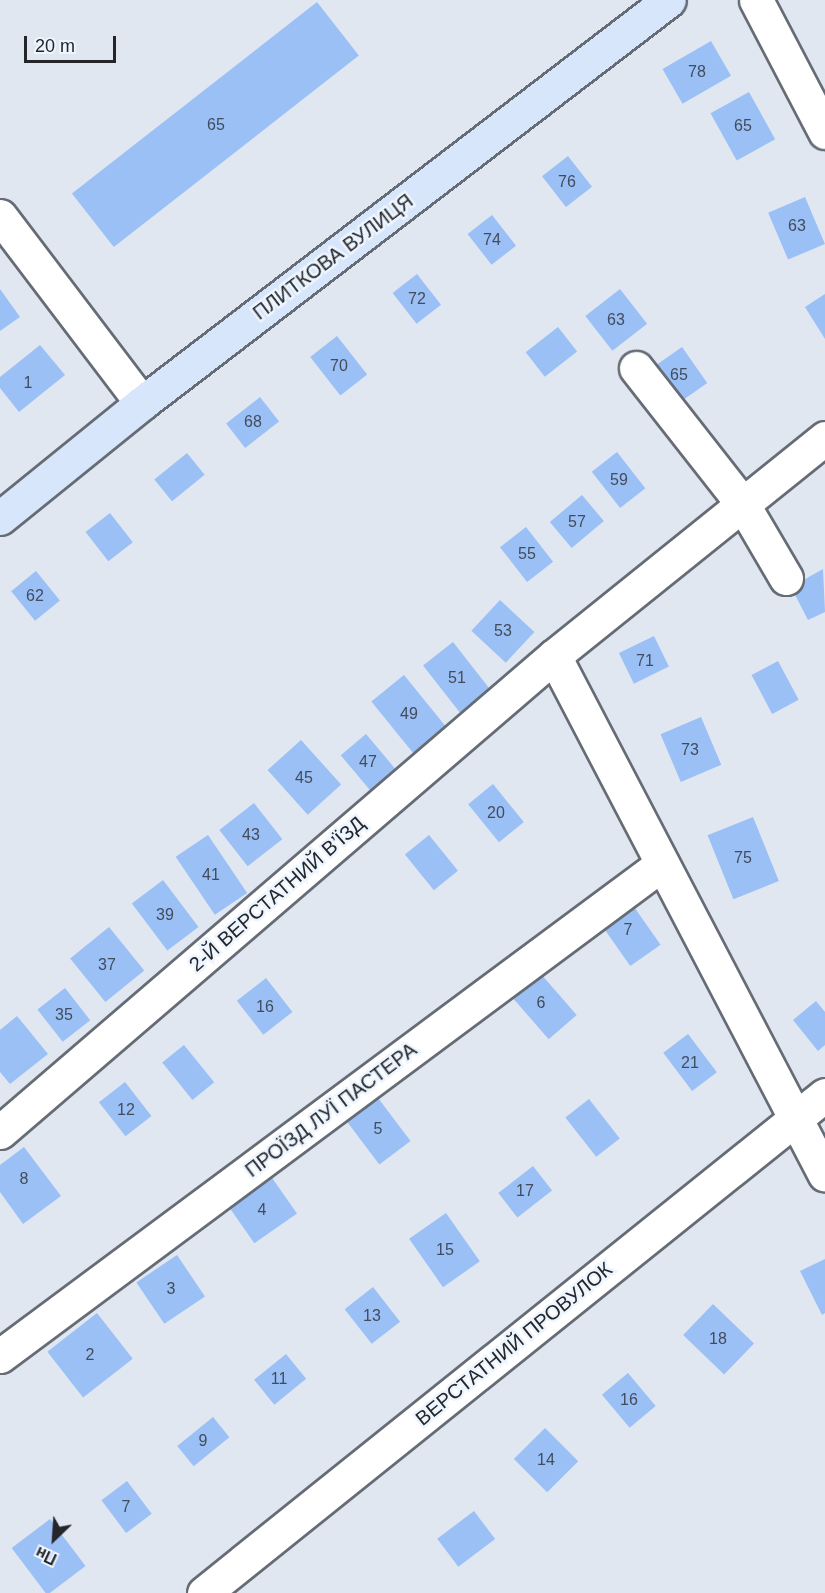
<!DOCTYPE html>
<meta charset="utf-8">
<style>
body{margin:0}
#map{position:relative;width:825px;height:1593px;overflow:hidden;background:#e0e7f1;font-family:Helvetica,sans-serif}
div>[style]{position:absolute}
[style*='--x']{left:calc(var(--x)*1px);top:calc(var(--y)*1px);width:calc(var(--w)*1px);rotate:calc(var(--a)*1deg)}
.building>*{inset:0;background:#9ac0f6;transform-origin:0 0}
.roads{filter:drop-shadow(2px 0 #666c75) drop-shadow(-2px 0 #666c75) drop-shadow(0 2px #666c75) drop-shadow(0 -2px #666c75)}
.street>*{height:33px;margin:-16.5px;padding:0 16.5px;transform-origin:16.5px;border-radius:16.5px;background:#fff}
.secondary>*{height:33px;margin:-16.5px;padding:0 16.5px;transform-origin:16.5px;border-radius:16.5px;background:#d7e6fa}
span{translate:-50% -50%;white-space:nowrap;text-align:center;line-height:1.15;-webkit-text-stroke:5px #edf5ff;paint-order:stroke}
.number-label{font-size:16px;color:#424c5d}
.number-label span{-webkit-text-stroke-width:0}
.street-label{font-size:20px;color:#24262a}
.north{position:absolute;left:24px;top:1509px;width:60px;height:60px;-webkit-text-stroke:4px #edf5ff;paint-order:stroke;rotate:205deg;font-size:16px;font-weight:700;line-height:24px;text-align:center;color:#24262a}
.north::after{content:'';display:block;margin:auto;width:21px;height:27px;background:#24262a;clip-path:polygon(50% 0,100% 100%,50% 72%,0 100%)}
.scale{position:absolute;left:24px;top:36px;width:92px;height:27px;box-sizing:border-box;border:3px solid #24262a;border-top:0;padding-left:8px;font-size:18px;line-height:21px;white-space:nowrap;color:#24262a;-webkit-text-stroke:4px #edf5ff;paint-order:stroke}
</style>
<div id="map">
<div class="building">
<div style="left:317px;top:2px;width:68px;height:311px;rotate:52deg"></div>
<div style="left:711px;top:41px;width:40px;height:56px;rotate:60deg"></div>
<div style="left:749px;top:92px;width:54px;height:44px;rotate:61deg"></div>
<div style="left:568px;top:156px;width:39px;height:33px;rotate:52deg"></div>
<div style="left:805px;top:197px;width:51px;height:40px;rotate:67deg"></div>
<div style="left:492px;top:215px;width:39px;height:31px;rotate:52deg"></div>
<div style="left:417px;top:274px;width:39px;height:31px;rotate:52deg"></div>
<div style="clip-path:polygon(0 289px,20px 317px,0 331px)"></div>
<div style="left:620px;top:289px;width:44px;height:44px;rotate:52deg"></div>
<div style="clip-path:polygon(825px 294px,825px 339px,805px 307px)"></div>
<div style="left:558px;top:327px;width:31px;height:41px;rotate:52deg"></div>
<div style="left:337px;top:336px;width:49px;height:34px;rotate:52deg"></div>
<div style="clip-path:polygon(40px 345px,65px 375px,19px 412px,0 388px,0 377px)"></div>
<div style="left:682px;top:347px;width:44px;height:37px;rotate:55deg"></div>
<div style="left:260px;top:397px;width:31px;height:43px;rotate:52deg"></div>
<div style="left:617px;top:452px;width:46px;height:32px;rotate:52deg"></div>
<div style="left:187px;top:453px;width:28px;height:42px;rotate:51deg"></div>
<div style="left:582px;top:495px;width:34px;height:42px;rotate:50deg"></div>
<div style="left:110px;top:513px;width:37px;height:31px;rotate:52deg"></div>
<div style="left:526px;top:527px;width:44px;height:33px;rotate:52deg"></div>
<div style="clip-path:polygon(823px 569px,825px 612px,808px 620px,791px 587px)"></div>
<div style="left:36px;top:571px;width:38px;height:32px;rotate:51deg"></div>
<div style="left:500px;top:600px;width:47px;height:42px;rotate:43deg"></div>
<div style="left:654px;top:636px;width:34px;height:39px;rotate:64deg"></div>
<div style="left:453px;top:642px;width:61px;height:38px;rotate:52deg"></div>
<div style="left:778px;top:661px;width:44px;height:30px;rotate:62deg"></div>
<div style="left:404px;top:675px;width:67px;height:42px;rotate:51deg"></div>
<div style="left:701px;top:717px;width:52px;height:44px;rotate:67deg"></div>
<div style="left:366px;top:734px;width:47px;height:33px;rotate:50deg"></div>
<div style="left:301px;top:740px;width:60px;height:45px;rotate:48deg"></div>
<div style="left:493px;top:784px;width:49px;height:32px;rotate:51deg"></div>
<div style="left:254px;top:803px;width:46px;height:44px;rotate:52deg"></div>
<div style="left:753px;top:817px;width:69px;height:49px;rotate:68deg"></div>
<div style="left:208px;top:835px;width:70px;height:39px;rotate:56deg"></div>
<div style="left:429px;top:835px;width:46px;height:31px;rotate:51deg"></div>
<div style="left:163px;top:880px;width:59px;height:39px;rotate:53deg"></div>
<div style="left:625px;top:894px;width:62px;height:37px;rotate:55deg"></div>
<div style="left:109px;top:927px;width:56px;height:50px;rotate:51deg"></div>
<div style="left:534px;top:966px;width:65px;height:37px;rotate:49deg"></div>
<div style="left:266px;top:978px;width:43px;height:37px;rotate:52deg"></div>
<div style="left:65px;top:988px;width:41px;height:35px;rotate:52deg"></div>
<div style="clip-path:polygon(816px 1001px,825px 1012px,825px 1045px,818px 1051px,793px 1020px)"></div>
<div style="clip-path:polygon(17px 1016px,48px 1054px,10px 1084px,0 1072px,0 1030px)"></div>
<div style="left:688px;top:1034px;width:48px;height:31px;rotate:53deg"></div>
<div style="left:184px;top:1045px;width:48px;height:28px;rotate:51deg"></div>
<div style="left:125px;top:1082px;width:43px;height:33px;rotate:52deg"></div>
<div style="left:375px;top:1094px;width:59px;height:39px;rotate:53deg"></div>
<div style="left:589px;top:1099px;width:50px;height:30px;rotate:52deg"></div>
<div style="clip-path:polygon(24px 1147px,61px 1196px,23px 1224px,0 1192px,0 1165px)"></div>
<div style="left:533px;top:1166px;width:31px;height:44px;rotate:52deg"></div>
<div style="left:270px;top:1175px;width:47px;height:52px;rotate:55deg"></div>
<div style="left:446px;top:1213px;width:59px;height:45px;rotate:55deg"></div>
<div style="left:177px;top:1255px;width:50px;height:49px;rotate:56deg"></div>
<div style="clip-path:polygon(825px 1259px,825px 1313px,822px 1315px,800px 1271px)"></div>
<div style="left:373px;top:1287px;width:44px;height:36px;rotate:52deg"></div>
<div style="left:713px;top:1304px;width:57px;height:43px;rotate:44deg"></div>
<div style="left:97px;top:1313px;width:58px;height:63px;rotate:52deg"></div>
<div style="left:286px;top:1354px;width:32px;height:41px;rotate:51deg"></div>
<div style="left:628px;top:1373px;width:43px;height:34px;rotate:50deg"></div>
<div style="left:213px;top:1417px;width:26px;height:46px;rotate:51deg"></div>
<div style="left:545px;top:1428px;width:47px;height:44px;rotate:45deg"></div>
<div style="left:127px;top:1481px;width:41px;height:32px;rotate:53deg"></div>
<div style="left:474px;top:1511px;width:35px;height:46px;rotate:53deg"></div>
<div style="left:50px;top:1519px;width:59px;height:48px;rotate:53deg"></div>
</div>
<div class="roads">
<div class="street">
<div style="--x:756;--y:0;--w:149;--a:62.4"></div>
<div style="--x:0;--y:216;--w:235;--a:52.8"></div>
<div style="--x:636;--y:368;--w:172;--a:51.9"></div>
<div style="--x:742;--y:503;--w:87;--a:59.6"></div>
<div style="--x:554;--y:656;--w:348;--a:-38.8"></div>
<div style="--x:0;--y:1132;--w:730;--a:-40.67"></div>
<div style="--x:554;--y:656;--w:585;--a:62.43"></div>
<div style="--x:0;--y:1356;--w:825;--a:-36.62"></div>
<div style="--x:204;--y:1593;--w:796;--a:-38.73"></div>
</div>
<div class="secondary">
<div style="--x:0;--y:518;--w:183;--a:-39"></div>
<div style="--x:142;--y:403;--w:663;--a:-37.41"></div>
</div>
</div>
<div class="number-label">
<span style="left:697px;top:72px">78</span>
<span style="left:216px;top:125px">65</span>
<span style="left:743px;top:126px">65</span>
<span style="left:567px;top:182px">76</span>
<span style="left:797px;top:226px">63</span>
<span style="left:492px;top:240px">74</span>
<span style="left:417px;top:299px">72</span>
<span style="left:616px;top:320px">63</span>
<span style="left:339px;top:366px">70</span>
<span style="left:679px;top:375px">65</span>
<span style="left:28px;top:383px">1</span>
<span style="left:253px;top:422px">68</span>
<span style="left:619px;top:480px">59</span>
<span style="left:577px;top:522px">57</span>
<span style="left:527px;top:554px">55</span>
<span style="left:35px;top:596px">62</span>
<span style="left:503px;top:631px">53</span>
<span style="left:645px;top:661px">71</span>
<span style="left:457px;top:678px">51</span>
<span style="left:409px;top:714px">49</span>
<span style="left:690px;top:750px">73</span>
<span style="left:368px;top:762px">47</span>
<span style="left:304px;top:778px">45</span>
<span style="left:496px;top:813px">20</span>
<span style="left:251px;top:835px">43</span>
<span style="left:743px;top:858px">75</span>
<span style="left:211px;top:875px">41</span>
<span style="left:165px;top:915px">39</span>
<span style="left:628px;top:930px">7</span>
<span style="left:107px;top:965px">37</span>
<span style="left:541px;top:1003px">6</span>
<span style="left:265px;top:1007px">16</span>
<span style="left:64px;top:1015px">35</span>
<span style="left:690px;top:1063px">21</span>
<span style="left:126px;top:1110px">12</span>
<span style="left:378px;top:1129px">5</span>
<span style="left:24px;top:1179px">8</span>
<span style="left:525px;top:1191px">17</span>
<span style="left:262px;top:1210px">4</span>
<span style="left:445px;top:1250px">15</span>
<span style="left:171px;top:1289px">3</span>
<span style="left:372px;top:1316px">13</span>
<span style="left:718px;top:1339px">18</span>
<span style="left:90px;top:1355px">2</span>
<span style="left:279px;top:1379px">11</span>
<span style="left:629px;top:1400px">16</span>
<span style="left:203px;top:1441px">9</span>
<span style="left:546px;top:1460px">14</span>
<span style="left:126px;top:1507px">7</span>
</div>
<div class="street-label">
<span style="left:333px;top:257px;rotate:-37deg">ПЛИТКОВА ВУЛИЦЯ</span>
<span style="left:277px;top:894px;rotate:-41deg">2-Й ВЕРСТАТНИЙ В’ЇЗД</span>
<span style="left:331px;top:1110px;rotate:-37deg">ПРОЇЗД ЛУЇ ПАСТЕРА</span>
<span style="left:514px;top:1344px;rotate:-39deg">ВЕРСТАТНИЙ ПРОВУЛОК</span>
</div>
<div class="north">Пн</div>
<div class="scale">20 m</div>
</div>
